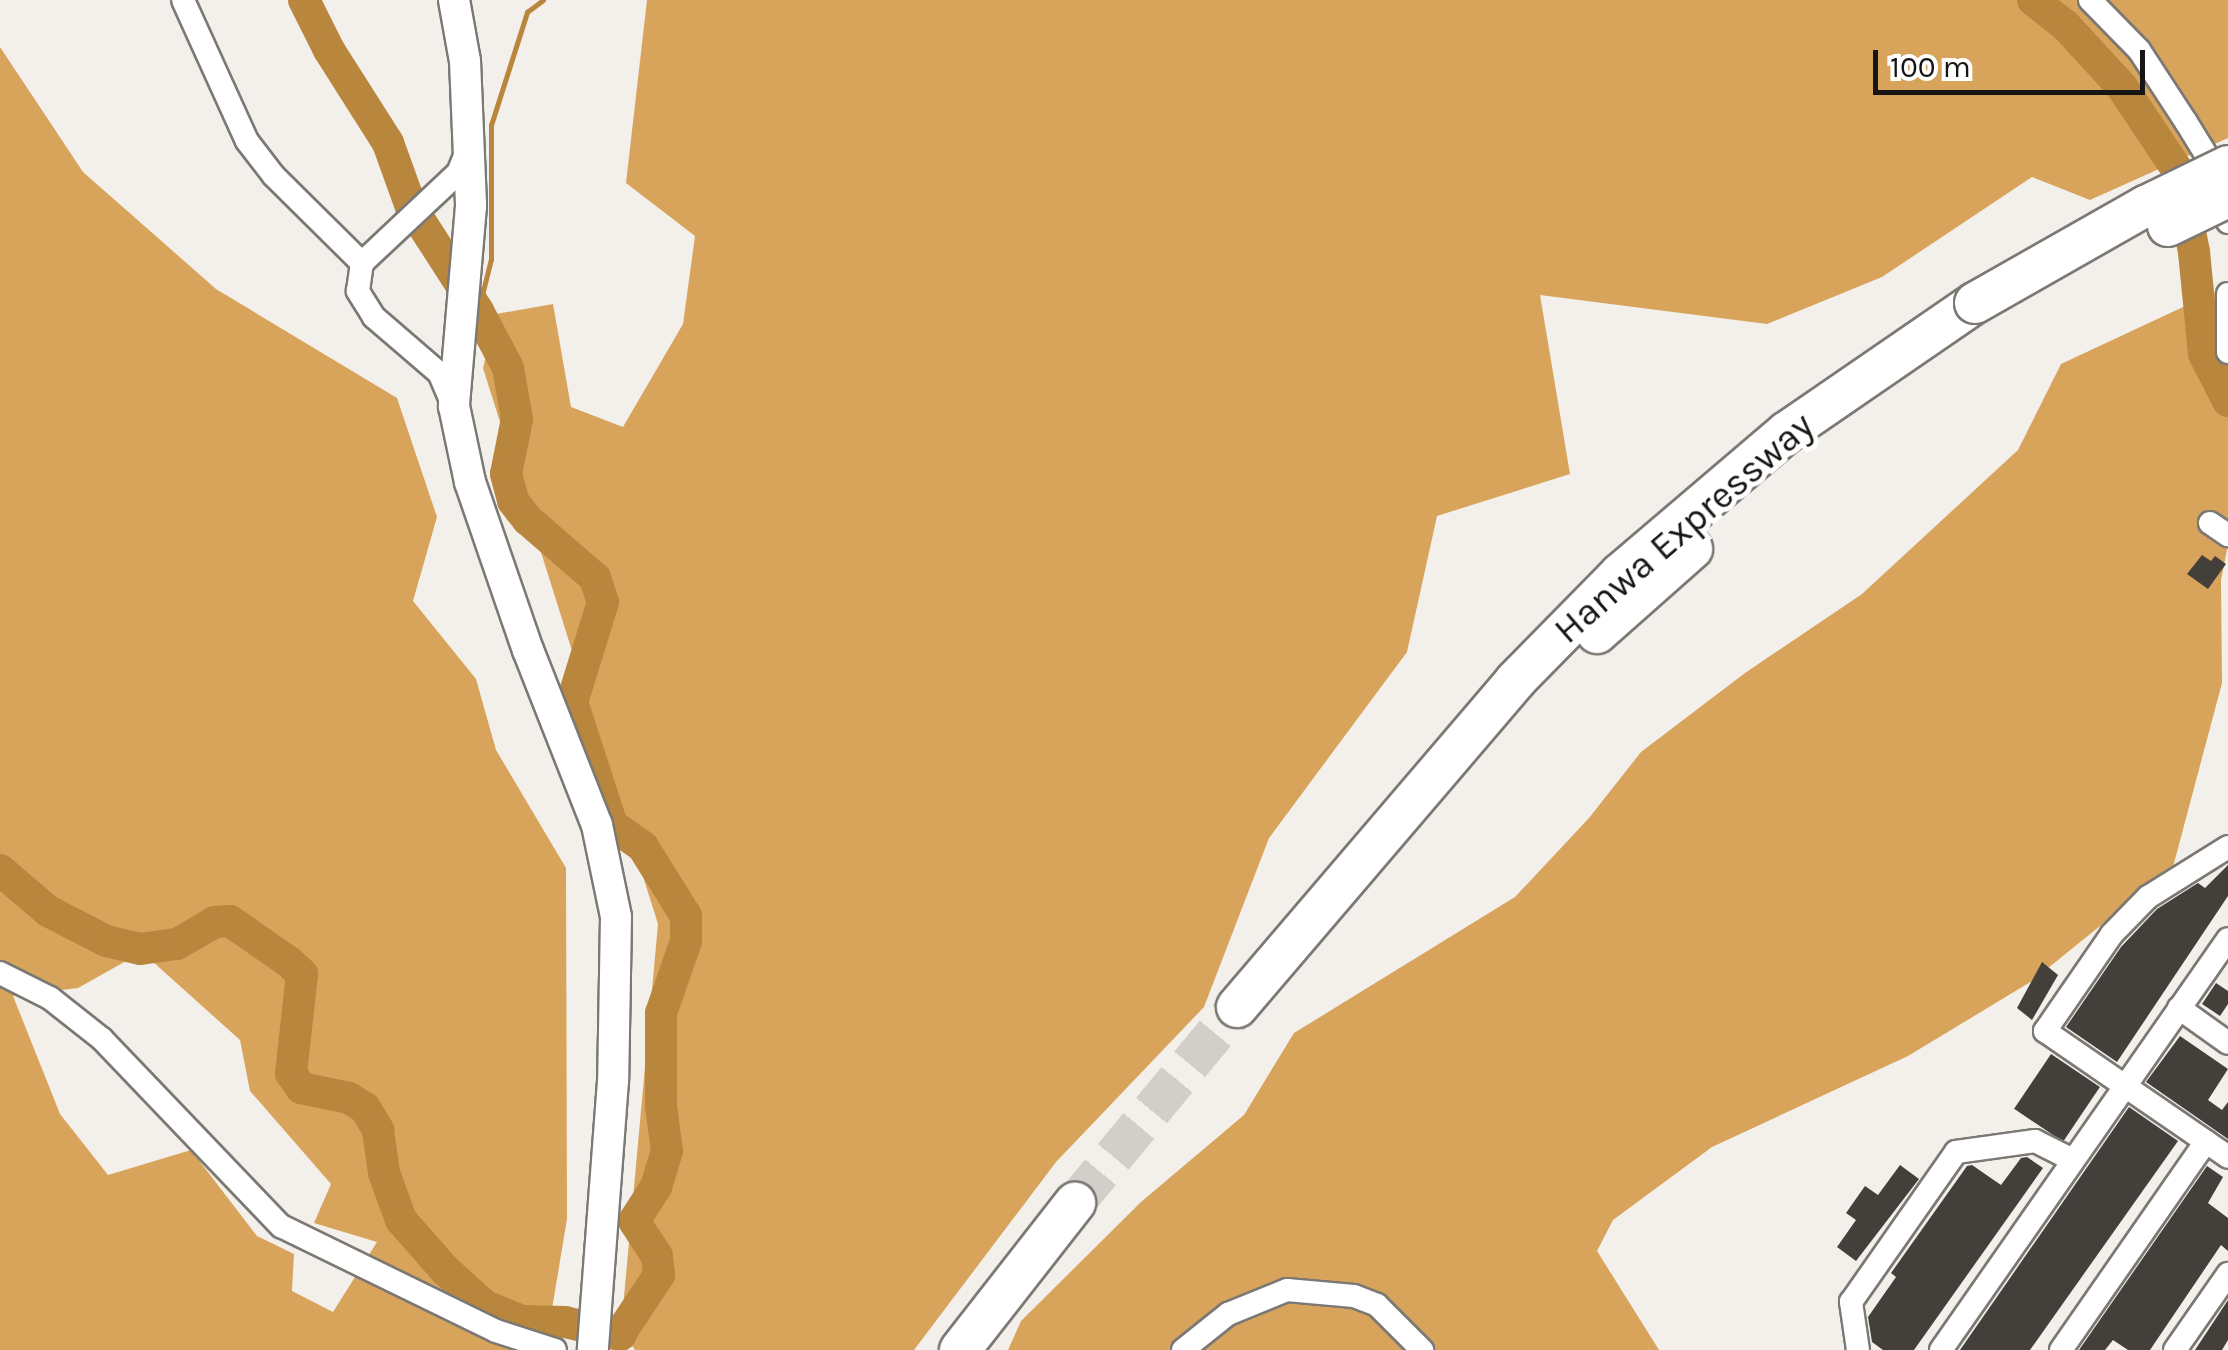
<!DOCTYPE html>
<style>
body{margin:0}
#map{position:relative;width:2228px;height:1350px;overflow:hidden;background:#f3efea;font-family:Karla,sans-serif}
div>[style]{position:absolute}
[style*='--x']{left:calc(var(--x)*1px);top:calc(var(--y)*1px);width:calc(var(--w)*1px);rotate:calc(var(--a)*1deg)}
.forest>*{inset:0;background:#d8a45c}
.stream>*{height:5px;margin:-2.5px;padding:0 2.5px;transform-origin:2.5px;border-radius:2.5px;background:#b9863e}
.river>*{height:32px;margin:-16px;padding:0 16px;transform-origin:16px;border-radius:16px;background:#b9863e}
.building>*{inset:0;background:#43403c;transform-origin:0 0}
.highway-tunnel>*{height:40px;margin-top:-20px;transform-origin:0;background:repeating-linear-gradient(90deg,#d2ceca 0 40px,transparent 0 60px)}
.roads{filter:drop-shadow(2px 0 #7c7874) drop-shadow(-2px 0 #7c7874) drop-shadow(0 2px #7c7874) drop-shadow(0 -2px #7c7874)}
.street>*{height:22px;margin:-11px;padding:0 11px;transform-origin:11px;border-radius:11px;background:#fff}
.secondary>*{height:30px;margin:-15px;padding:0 15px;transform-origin:15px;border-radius:15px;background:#fff}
.highway>*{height:40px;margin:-20px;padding:0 20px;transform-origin:20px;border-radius:20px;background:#fff}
.bridges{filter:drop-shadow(2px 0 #7c7874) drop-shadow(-2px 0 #7c7874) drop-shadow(0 2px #7c7874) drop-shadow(0 -2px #7c7874)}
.highway-bridge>*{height:40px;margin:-20px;padding:0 20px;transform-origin:20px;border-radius:20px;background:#fff}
span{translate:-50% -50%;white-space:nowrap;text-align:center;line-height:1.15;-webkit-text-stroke:10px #fff;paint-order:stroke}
.street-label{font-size:38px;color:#171614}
.scale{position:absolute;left:1873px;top:50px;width:272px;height:45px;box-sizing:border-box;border:5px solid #171614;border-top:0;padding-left:12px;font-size:30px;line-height:35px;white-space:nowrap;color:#171614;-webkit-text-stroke:8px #fff;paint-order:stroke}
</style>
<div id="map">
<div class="forest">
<div style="clip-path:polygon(647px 0,2228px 0,2228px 138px,2090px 200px,2032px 177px,1882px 277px,1767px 324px,1540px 295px,1570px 474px,1437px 516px,1407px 652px,1269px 838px,1204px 1007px,1056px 1162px,914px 1350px,635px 1350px,621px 1330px,658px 924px,483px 368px,496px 314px,553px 304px,571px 407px,623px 427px,683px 324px,695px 236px,626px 183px)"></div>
<div style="clip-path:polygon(evenodd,0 47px,83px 172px,216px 289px,397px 398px,437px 517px,413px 601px,476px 679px,496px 750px,566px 868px,567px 1219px,551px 1315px,568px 1350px,0 1350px,0 47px,142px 952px,240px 1040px,250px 1091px,331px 1184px,314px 1223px,377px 1242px,333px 1312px,292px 1291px,294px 1254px,257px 1236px,191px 1150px,108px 1175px,60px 1114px,13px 996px,78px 988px,142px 952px)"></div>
<div style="clip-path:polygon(2228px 286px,2228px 545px,2221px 580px,2222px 683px,2173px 867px,2032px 981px,1908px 1056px,1712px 1147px,1613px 1220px,1597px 1251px,1659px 1350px,1008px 1350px,1021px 1321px,1141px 1202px,1244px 1115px,1294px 1033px,1515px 897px,1589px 818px,1641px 752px,1745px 673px,1862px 594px,2018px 450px,2061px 364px)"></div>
</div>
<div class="stream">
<div style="--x:478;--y:311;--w:54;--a:-76"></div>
<div style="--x:491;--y:259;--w:134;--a:-90"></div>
<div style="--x:491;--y:125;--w:119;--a:-72.3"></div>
<div style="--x:527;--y:12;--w:20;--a:-37"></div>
</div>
<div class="river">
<div style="--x:304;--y:0;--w:56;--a:63.4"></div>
<div style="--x:329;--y:50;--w:110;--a:57.6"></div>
<div style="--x:388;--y:143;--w:68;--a:70.2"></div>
<div style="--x:411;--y:207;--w:124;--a:57.2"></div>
<div style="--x:478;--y:311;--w:64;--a:62.2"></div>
<div style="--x:508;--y:368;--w:52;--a:80"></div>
<div style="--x:517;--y:419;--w:56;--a:101.3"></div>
<div style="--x:506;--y:474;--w:28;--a:75"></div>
<div style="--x:513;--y:501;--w:24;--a:52"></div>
<div style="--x:528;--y:520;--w:89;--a:40.9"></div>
<div style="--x:595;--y:578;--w:25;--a:72"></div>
<div style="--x:603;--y:602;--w:105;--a:107.2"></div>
<div style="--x:572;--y:702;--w:129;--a:72"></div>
<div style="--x:612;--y:825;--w:38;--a:35"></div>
<div style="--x:643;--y:847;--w:81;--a:58.1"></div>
<div style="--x:686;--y:916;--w:25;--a:90"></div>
<div style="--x:686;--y:941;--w:76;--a:109.1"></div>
<div style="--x:661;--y:1013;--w:93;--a:90"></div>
<div style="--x:661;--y:1106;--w:45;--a:82.4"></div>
<div style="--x:667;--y:1151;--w:38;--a:107"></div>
<div style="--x:656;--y:1187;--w:40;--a:122.9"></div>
<div style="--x:634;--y:1221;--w:42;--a:56.7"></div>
<div style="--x:657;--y:1256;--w:19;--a:84"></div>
<div style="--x:659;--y:1275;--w:71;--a:123.5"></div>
<div style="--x:2033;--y:0;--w:42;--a:38.2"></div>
<div style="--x:2066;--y:26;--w:83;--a:47.4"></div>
<div style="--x:2122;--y:87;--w:101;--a:56.3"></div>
<div style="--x:2178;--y:171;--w:83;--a:78.8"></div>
<div style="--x:2194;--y:252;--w:102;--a:84.4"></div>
<div style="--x:2204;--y:354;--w:53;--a:62.9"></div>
<div style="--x:0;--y:870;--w:63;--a:40.5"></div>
<div style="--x:48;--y:911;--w:65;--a:27.3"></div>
<div style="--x:106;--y:941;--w:35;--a:13"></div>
<div style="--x:140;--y:949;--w:37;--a:-8"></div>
<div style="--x:177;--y:944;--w:44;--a:-30.1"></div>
<div style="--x:215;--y:922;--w:15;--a:-4"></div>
<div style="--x:230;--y:921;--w:72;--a:34.8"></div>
<div style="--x:289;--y:962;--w:18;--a:43"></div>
<div style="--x:302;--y:974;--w:100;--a:96.3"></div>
<div style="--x:291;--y:1073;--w:18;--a:56"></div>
<div style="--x:301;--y:1088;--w:49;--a:11.8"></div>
<div style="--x:349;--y:1098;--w:19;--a:32"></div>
<div style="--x:365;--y:1108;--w:26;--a:59"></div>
<div style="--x:378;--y:1130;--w:43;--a:82.1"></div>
<div style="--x:384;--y:1173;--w:50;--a:70.1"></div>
<div style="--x:401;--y:1220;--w:67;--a:48.7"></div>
<div style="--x:445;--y:1270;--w:54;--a:42"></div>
<div style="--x:485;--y:1306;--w:40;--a:22"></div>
<div style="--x:522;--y:1321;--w:43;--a:1.3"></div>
<div style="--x:565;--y:1322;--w:57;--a:13.3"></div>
</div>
<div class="building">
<div style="clip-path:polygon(2202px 555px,2211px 561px,2215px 556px,2226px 564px,2208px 589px,2187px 574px)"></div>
<div style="clip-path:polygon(2228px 865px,2228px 896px,2117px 1062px,2066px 1027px,2121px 947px,2157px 909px,2198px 883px,2205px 888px)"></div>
<div style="clip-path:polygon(2042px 962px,2058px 975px,2032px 1020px,2017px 1008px)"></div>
<div style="clip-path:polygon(2216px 983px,2228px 991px,2228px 1004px,2220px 1016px,2202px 1004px)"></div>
<div style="clip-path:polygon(2180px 1036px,2228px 1069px,2208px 1100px,2222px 1110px,2228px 1102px,2228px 1139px,2146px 1082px)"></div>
<div style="left:2051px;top:1054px;width:59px;height:66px;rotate:34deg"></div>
<div style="clip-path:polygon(2129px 1107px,2178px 1141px,2030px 1350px,1960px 1350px)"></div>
<div style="clip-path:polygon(2027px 1157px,2043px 1168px,1914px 1350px,1883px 1350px,1872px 1342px,1868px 1317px,1896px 1277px,1891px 1273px,1967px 1166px,1972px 1165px,2001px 1185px,2021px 1158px)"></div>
<div style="clip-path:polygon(1900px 1165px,1919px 1179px,1856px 1261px,1837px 1247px,1856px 1220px,1846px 1213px,1865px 1186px,1878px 1195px)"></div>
<div style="clip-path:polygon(2207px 1166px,2223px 1177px,2208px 1203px,2228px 1218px,2228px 1251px,2221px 1245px,2150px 1350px,2128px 1350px,2113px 1340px,2105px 1350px,2079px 1350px)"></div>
<div style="clip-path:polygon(2228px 1300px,2228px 1340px,2222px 1350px,2195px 1350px)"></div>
</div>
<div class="highway-tunnel">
<div style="--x:1075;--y:1203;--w:254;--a:-50.4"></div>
</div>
<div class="roads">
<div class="street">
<div style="--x:183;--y:0;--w:155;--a:65.6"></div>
<div style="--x:247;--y:141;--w:44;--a:52.4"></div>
<div style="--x:274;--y:176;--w:124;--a:44.7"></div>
<div style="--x:2090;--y:0;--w:70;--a:45.6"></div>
<div style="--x:2139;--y:50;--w:86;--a:56.9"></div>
<div style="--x:2186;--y:122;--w:52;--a:58.5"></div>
<div style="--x:2213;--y:166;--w:58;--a:75"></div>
<div style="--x:2228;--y:294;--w:58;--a:90"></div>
<div style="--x:452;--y:403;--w:33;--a:-113"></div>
<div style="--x:439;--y:373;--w:86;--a:-139.3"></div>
<div style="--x:374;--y:317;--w:31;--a:-122"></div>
<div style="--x:358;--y:291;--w:28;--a:-82"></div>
<div style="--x:362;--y:263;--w:132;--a:-43.2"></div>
<div style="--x:458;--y:173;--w:24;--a:-68"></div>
<div style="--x:2210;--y:523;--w:22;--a:34"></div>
<div style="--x:2228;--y:847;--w:94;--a:148"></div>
<div style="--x:2148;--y:897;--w:52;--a:134.2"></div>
<div style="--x:2112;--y:934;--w:118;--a:124.6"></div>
<div style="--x:2045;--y:1031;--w:222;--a:34.5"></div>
<div style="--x:0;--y:973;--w:56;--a:26.6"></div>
<div style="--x:50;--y:998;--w:66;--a:38.3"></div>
<div style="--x:102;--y:1039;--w:259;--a:46.3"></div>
<div style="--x:281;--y:1226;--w:239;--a:26"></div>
<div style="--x:496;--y:1331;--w:62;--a:17.9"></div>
<div style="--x:2179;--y:1008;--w:60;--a:35.5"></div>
<div style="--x:1183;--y:1350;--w:58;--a:-38.7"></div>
<div style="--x:1228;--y:1314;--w:64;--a:-22.1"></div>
<div style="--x:1287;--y:1290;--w:67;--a:5.1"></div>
<div style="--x:1354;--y:1296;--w:25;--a:21"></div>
<div style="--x:1377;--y:1305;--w:64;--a:45"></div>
<div style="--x:1858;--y:1350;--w:49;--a:-98.3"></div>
<div style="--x:1851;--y:1302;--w:183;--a:-55"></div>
<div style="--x:1956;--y:1152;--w:80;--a:-7.9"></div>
<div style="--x:2035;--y:1141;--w:42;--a:26.6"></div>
<div style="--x:1941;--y:1350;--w:501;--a:-55.07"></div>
<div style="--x:2061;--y:1350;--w:254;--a:-55.2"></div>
<div style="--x:2175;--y:1350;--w:93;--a:-55.1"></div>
</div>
<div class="secondary">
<div style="--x:454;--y:0;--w:62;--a:79.8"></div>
<div style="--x:465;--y:61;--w:145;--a:87.6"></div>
<div style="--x:471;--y:206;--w:201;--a:94.9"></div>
<div style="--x:454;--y:406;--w:78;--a:78.1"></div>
<div style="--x:470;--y:482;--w:178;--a:71"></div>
<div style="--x:528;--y:650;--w:188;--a:68.5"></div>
<div style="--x:597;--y:825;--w:94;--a:78.3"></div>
<div style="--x:616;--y:917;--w:164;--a:91"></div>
<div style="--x:613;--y:1081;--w:270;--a:94.3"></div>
</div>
<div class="highway">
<div style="--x:1597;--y:633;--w:127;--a:-41.5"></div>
<div style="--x:1237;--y:1007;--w:428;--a:-49.5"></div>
<div style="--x:1515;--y:681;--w:150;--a:-45.5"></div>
<div style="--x:1620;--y:574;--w:219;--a:-40.4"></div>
<div style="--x:1787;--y:432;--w:228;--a:-34.5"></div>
<div style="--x:960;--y:1350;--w:187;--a:-52"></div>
</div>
</div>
<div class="bridges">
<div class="highway-bridge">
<div style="--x:2168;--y:226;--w:67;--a:-25.8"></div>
<div style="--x:1975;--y:303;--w:197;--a:-29.6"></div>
<div style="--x:2146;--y:206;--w:91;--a:-26"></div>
</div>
</div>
<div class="street-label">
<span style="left:1684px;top:528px;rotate:-41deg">Hanwa Expressway</span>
</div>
<div class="scale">100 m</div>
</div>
